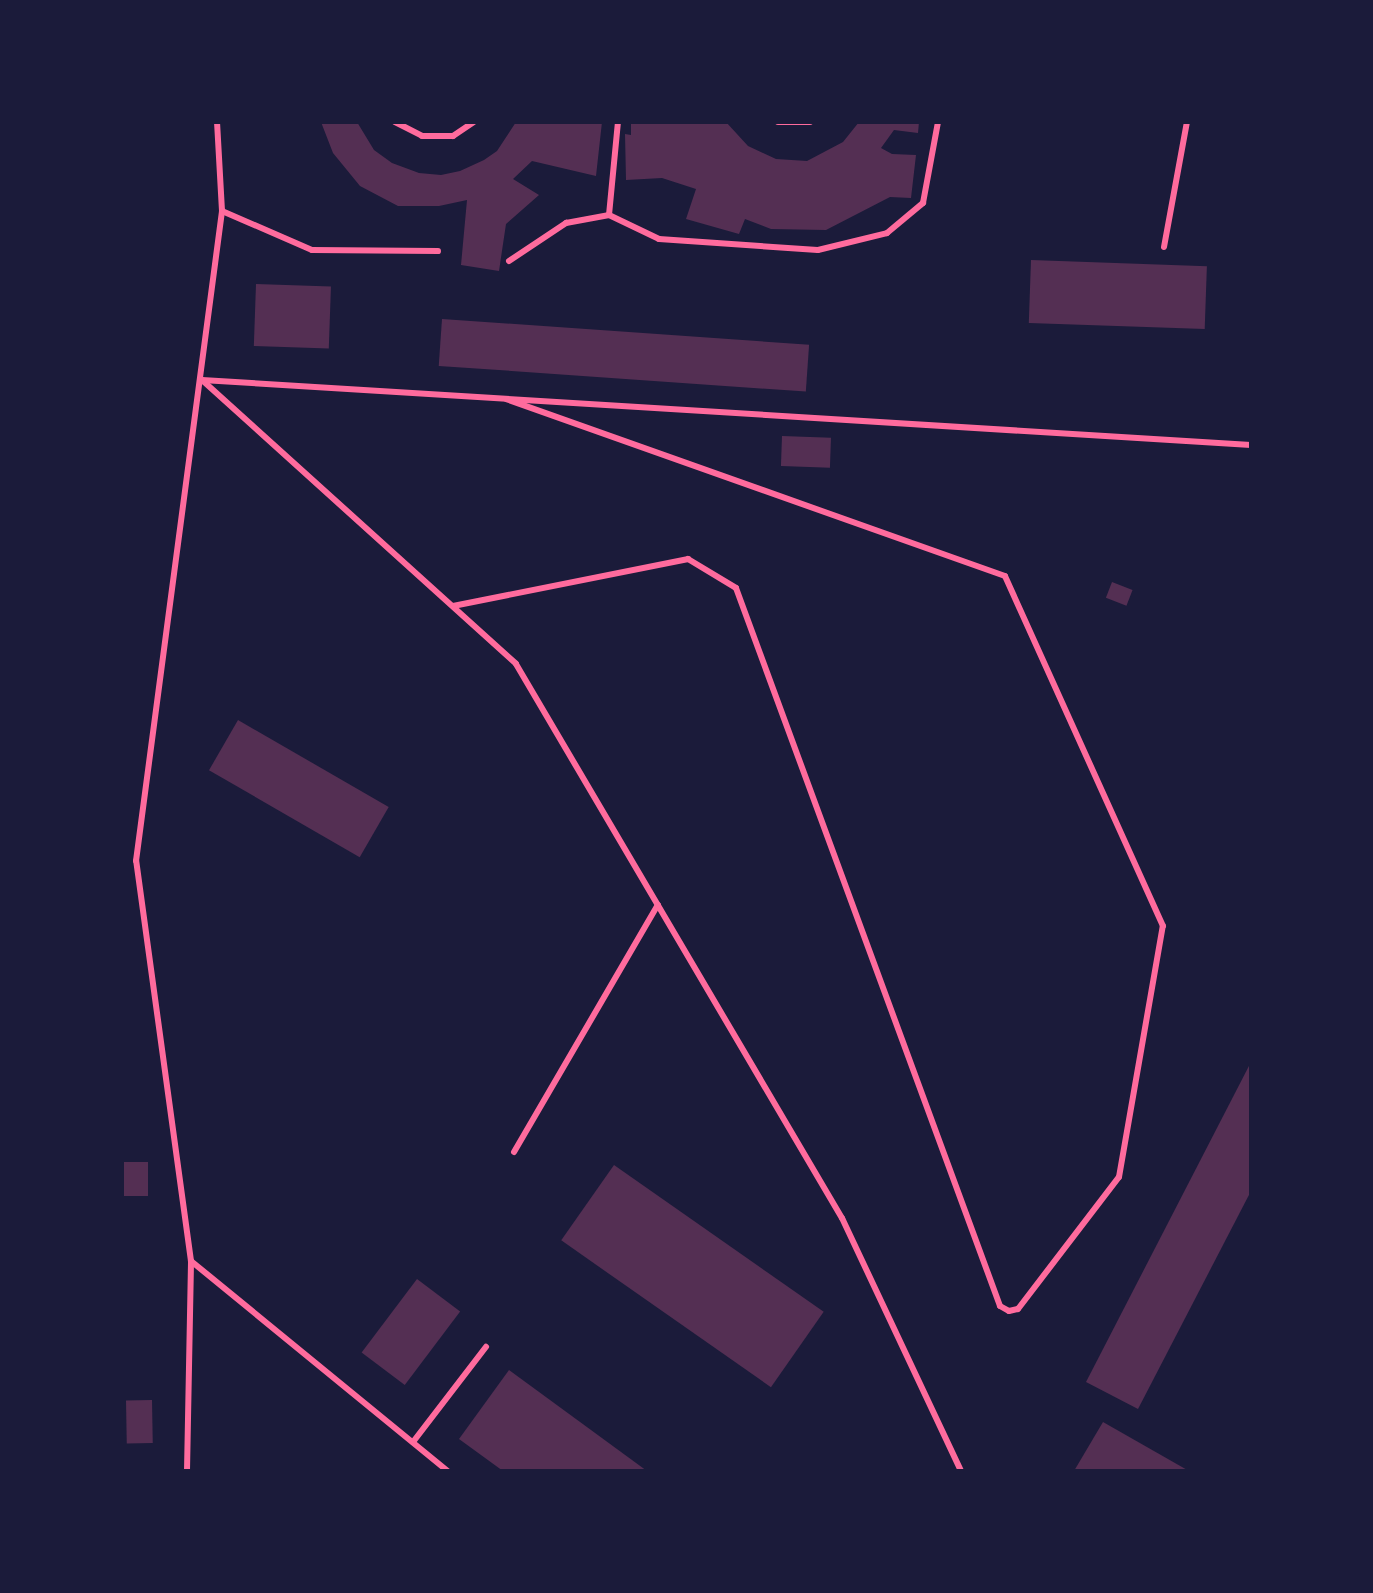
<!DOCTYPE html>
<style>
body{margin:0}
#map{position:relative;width:1373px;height:1593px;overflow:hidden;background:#1b1b3a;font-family:Inter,sans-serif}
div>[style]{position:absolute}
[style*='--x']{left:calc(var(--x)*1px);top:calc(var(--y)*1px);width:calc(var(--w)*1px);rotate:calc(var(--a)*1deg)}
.building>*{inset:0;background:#542f53;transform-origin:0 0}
.service>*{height:6px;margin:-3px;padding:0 3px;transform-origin:3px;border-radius:3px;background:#ff6b9d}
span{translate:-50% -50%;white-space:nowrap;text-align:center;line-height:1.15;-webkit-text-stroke:8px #1b1b3a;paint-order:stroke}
.frame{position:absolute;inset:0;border:124px solid #1b1b3a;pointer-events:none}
</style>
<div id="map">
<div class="building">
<div style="clip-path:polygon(321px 122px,357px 122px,374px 150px,392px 163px,419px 173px,441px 175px,460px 171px,484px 160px,497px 151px,516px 122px,602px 122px,596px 176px,532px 161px,513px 179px,539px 195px,506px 224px,499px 271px,461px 265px,467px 200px,439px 206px,398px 206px,360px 186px,333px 153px)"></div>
<div style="clip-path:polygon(631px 122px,726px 122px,748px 146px,776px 159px,807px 161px,843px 142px,859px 122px,919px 122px,918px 133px,894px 130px,881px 148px,892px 154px,916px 155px,911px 198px,890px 197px,826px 230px,771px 229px,745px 219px,739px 234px,686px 219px,696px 189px,662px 178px,626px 180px,625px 134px,631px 135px)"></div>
<div style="left:1031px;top:260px;width:176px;height:63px;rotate:2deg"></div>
<div style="left:256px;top:284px;width:75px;height:62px;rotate:2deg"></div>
<div style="left:442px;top:319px;width:368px;height:47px;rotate:4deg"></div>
<div style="left:782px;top:436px;width:49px;height:30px;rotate:2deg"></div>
<div style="left:1112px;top:582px;width:22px;height:17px;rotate:21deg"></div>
<div style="left:238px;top:720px;width:174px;height:58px;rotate:30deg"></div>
<div style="clip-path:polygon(1251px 1062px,1251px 1191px,1138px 1409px,1086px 1382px)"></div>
<div style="left:122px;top:1162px;width:26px;height:34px"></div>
<div style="left:614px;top:1165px;width:256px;height:92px;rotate:35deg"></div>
<div style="left:417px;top:1279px;width:54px;height:92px;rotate:37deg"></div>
<div style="clip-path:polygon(509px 1370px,647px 1471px,503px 1471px,459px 1439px)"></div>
<div style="left:152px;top:1400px;width:43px;height:26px;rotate:89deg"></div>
<div style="clip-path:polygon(1103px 1422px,1189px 1471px,1074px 1471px)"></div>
</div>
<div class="service">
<div style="--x:395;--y:122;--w:30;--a:27"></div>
<div style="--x:422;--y:136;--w:31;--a:0"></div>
<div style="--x:453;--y:136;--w:25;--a:-34"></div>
<div style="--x:778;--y:122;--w:32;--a:0"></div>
<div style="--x:222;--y:211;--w:98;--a:23.4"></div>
<div style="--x:312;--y:250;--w:126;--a:0.5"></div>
<div style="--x:609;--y:215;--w:93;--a:-84.5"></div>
<div style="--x:1164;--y:247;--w:127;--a:-79.6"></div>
<div style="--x:509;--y:261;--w:69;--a:-33.7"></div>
<div style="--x:566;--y:223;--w:44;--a:-10.5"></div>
<div style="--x:609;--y:215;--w:55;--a:25.6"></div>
<div style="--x:659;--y:239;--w:159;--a:4"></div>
<div style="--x:818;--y:250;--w:71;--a:-13.8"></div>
<div style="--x:887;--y:233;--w:47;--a:-39.8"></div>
<div style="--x:923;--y:203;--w:82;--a:-79.5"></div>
<div style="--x:202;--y:380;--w:423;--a:42.1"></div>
<div style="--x:516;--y:664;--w:643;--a:59.53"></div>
<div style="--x:842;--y:1218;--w:280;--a:64.8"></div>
<div style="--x:202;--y:380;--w:1051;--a:3.55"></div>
<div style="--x:453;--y:606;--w:240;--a:-11.3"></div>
<div style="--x:688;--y:559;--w:56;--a:31.1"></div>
<div style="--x:736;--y:588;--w:765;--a:69.81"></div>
<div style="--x:1000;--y:1306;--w:10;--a:29"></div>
<div style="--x:1009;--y:1311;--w:9;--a:-13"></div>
<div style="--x:1018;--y:1309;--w:166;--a:-52.6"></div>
<div style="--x:1119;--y:1177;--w:255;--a:-80.1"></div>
<div style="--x:1163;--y:926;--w:384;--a:-114.3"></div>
<div style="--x:1005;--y:576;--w:529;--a:-160.47"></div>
<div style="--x:514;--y:1152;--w:286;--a:-59.8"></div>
<div style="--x:191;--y:1261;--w:332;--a:39.3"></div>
<div style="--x:413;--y:1442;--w:120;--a:-52.5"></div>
<div style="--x:187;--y:1471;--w:210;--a:-88.9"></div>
<div style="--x:191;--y:1261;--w:404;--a:-97.8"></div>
<div style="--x:136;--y:861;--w:656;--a:-82.46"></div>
<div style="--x:222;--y:211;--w:89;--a:-93.2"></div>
</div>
<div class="frame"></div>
</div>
